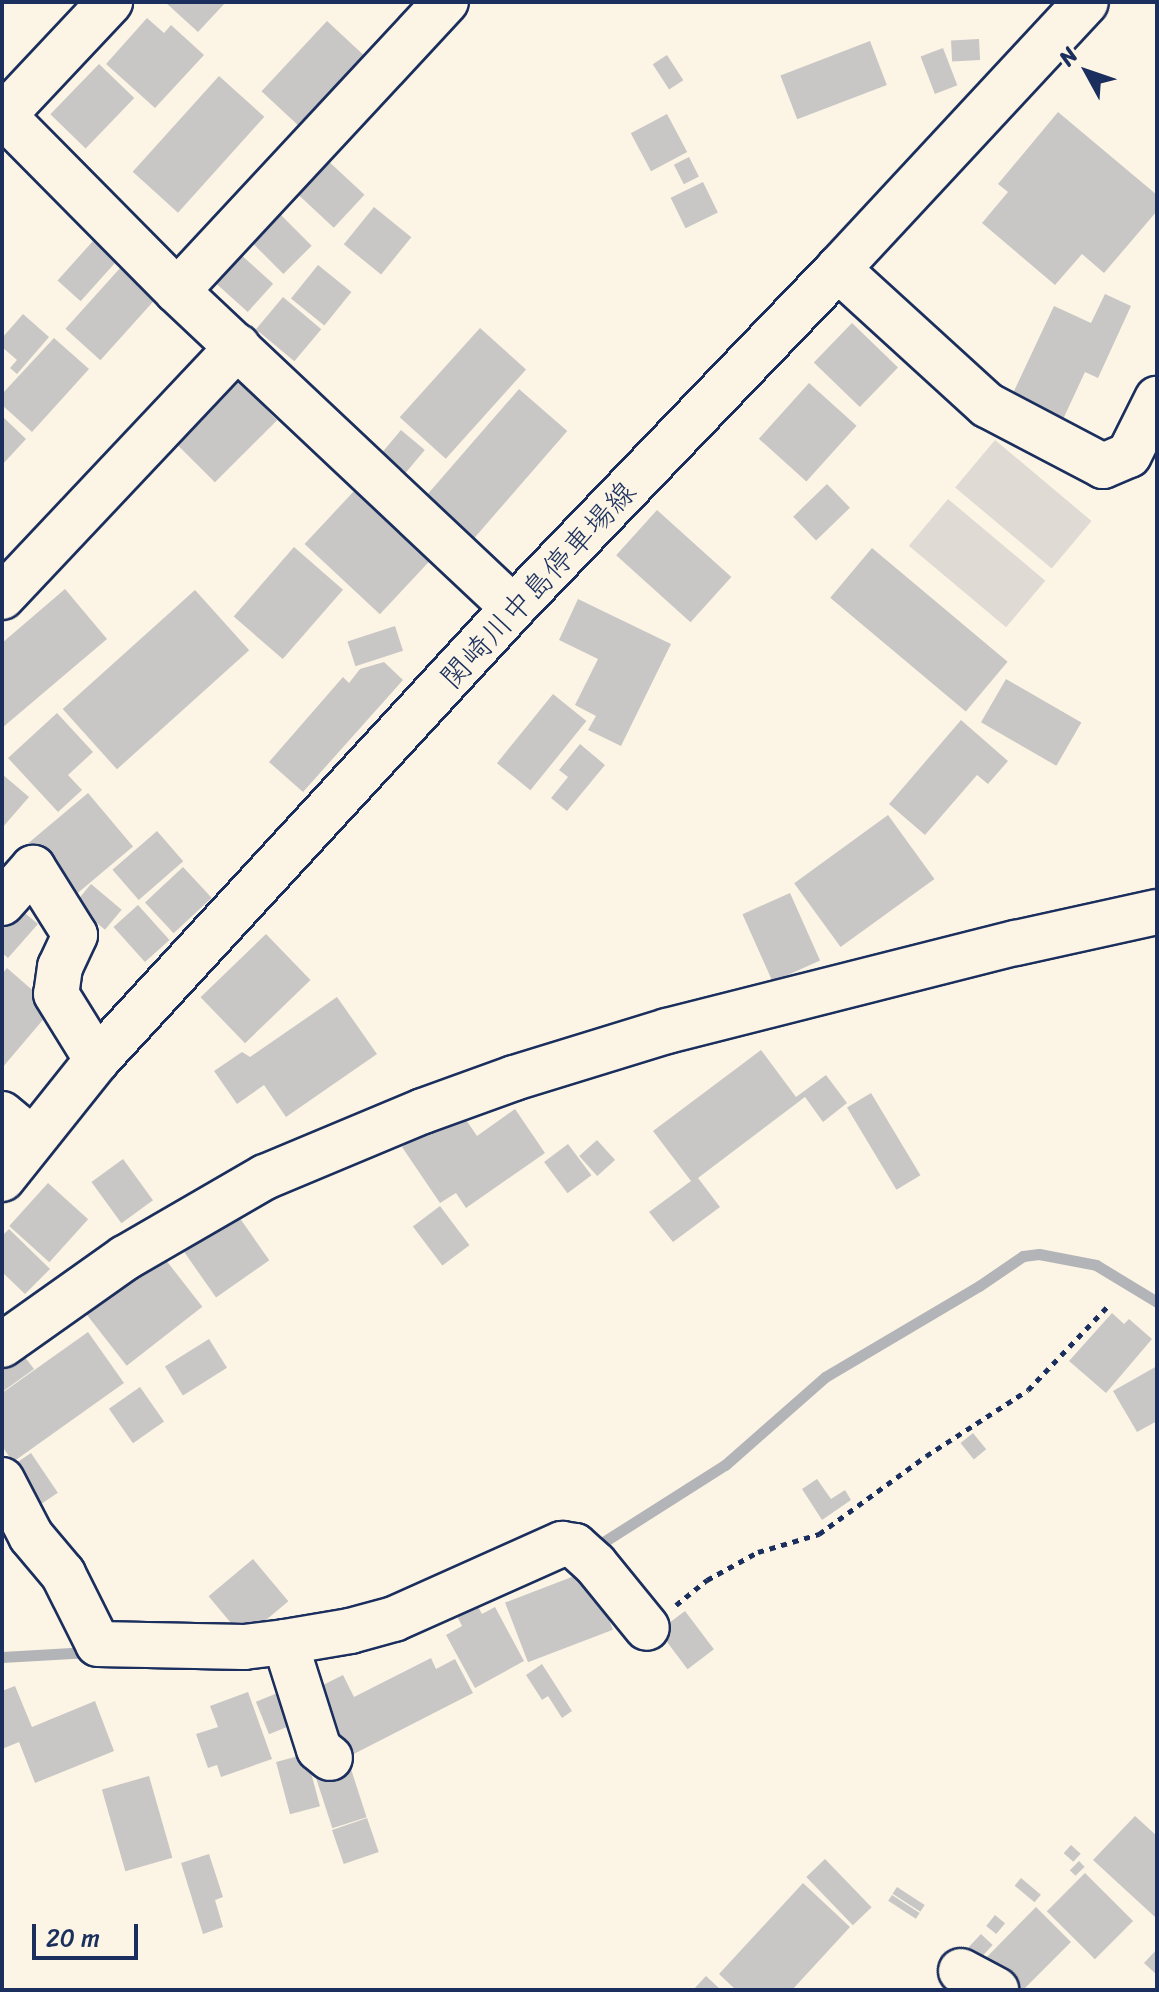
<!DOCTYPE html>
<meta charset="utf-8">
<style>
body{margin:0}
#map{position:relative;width:1159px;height:1992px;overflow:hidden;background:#fcf5e5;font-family:Sriracha,"Klee One",sans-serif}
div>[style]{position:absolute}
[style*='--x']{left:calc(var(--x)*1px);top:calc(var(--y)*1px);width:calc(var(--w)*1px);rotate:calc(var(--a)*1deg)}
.green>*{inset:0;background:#dfdbd4;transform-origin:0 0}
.stream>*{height:11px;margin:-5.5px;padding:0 5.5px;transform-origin:5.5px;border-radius:5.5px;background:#b2b4b8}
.building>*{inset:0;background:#c8c7c6;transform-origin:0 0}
.path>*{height:5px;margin-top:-2.5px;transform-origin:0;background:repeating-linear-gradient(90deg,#1b2f5e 0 6px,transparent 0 12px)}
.roads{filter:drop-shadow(2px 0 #1b2f5e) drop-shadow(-2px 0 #1b2f5e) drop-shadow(0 2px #1b2f5e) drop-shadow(0 -2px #1b2f5e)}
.minor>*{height:44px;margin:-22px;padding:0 22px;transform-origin:22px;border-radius:22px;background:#fcf5e5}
.major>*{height:44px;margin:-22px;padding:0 22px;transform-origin:22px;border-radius:22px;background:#fcf5e5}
span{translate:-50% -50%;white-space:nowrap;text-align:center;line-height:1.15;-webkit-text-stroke:6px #fcf5e5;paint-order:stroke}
.street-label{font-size:30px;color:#1b2f5e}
.frame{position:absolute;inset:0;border:4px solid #1b2f5e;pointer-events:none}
.north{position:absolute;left:1047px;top:32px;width:80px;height:80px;-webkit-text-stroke:6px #fcf5e5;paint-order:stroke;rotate:310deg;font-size:22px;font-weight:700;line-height:32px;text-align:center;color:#1b2f5e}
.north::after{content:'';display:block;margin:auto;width:28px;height:36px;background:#1b2f5e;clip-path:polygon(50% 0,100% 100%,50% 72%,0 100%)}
.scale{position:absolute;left:32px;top:1924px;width:106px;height:36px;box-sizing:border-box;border:4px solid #1b2f5e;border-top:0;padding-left:10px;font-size:24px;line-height:28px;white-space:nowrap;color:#1b2f5e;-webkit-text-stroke:6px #fcf5e5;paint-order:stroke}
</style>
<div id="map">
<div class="green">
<div style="left:995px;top:440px;width:126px;height:62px;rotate:40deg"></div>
<div style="left:948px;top:499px;width:127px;height:61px;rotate:40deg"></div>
</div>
<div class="stream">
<div style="--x:594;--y:1548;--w:155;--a:-32.4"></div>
<div style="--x:725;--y:1465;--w:133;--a:-41.3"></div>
<div style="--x:825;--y:1377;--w:179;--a:-30.6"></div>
<div style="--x:979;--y:1286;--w:53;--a:-34.3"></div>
<div style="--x:1023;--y:1256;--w:16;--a:-7"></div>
<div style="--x:1039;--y:1254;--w:58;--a:10.9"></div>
<div style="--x:1096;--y:1265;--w:71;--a:31.2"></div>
<div style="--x:2;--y:1657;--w:87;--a:-3.3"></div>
</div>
<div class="building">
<div style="clip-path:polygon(165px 2px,226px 2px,198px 32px)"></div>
<div style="clip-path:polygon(147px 18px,164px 33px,171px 25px,204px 55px,155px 108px,106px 64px)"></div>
<div style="left:327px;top:21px;width:54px;height:96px;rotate:43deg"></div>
<div style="left:979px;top:39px;width:21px;height:28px;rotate:87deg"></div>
<div style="left:870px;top:41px;width:47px;height:96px;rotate:69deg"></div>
<div style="left:943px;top:48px;width:40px;height:24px;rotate:69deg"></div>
<div style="left:667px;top:55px;width:30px;height:17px;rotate:57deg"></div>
<div style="left:99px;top:64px;width:49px;height:70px;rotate:44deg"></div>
<div style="left:219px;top:76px;width:61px;height:129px;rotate:42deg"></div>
<div style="clip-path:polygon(1058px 112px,1157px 195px,1157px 211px,1104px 273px,1082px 254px,1055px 285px,982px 223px,1008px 192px,998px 184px)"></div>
<div style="left:667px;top:114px;width:43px;height:41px;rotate:62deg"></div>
<div style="left:689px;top:157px;width:22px;height:17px;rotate:63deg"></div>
<div style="left:325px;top:158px;width:54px;height:45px;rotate:43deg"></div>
<div style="left:703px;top:182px;width:34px;height:36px;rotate:64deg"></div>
<div style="left:374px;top:207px;width:48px;height:48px;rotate:39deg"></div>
<div style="left:277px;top:211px;width:49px;height:40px;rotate:45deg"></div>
<div style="left:93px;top:241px;width:31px;height:53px;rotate:42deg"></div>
<div style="left:239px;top:253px;width:46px;height:38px;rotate:42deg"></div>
<div style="left:318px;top:265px;width:43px;height:43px;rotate:39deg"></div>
<div style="left:121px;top:267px;width:47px;height:83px;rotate:42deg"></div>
<div style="clip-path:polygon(1105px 294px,1131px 306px,1098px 378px,1085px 372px,1058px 430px,1007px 406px,1054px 306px,1091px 323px)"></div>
<div style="left:283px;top:297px;width:50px;height:42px;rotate:40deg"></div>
<div style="clip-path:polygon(23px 314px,49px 337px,17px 374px,10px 368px,17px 360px,2px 347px,2px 338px)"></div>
<div style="left:852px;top:323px;width:64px;height:55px;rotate:44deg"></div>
<div style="left:480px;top:328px;width:62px;height:120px;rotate:42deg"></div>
<div style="clip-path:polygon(54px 338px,89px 369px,32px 432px,2px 405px,2px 394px)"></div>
<div style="left:234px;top:377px;width:61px;height:88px;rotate:45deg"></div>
<div style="left:809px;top:383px;width:64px;height:75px;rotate:42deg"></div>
<div style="left:519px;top:389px;width:64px;height:142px;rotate:41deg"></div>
<div style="clip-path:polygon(2px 416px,26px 439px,2px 465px)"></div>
<div style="left:401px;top:430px;width:31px;height:30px;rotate:40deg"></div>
<div style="left:827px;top:484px;width:33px;height:47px;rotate:46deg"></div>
<div style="left:355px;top:490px;width:103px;height:74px;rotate:43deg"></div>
<div style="left:657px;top:510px;width:100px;height:61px;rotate:42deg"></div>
<div style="left:294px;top:547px;width:65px;height:92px;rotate:41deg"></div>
<div style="left:872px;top:548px;width:177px;height:65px;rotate:40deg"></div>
<div style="clip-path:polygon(65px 589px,107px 639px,2px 728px,2px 643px)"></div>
<div style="left:195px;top:590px;width:81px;height:178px;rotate:48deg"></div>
<div style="clip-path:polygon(578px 599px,671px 644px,621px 746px,588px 730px,596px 716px,575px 705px,598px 659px,559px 640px)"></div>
<div style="left:395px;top:626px;width:26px;height:50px;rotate:72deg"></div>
<div style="clip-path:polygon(384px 662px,403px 680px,303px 792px,269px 762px,343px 677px,349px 683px,360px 669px)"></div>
<div style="left:1006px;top:679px;width:87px;height:50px;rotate:30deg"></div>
<div style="left:553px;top:694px;width:43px;height:89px;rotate:39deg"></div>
<div style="clip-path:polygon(57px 713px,93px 752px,68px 775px,82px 790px,58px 812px,8px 758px)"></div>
<div style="clip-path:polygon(961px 720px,1008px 761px,988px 784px,977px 775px,925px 835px,889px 804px)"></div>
<div style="clip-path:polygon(580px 744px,605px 765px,567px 811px,551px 798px,568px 777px,559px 770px)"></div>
<div style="clip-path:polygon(2px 774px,29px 797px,2px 828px)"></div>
<div style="left:88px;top:793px;width:70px;height:80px;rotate:50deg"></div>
<div style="left:888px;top:815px;width:79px;height:116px;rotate:54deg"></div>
<div style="left:157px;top:831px;width:40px;height:59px;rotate:49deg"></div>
<div style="left:183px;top:867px;width:42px;height:52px;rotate:47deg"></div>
<div style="left:91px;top:884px;width:40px;height:26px;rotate:40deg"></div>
<div style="left:790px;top:893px;width:74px;height:52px;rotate:66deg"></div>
<div style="clip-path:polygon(14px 904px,38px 924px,8px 958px,2px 953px,2px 919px)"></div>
<div style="left:138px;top:905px;width:47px;height:33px;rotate:48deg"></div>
<div style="left:266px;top:934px;width:64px;height:91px;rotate:46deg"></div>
<div style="clip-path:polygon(7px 968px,53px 1008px,2px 1068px,2px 974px)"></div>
<div style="clip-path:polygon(337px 997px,377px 1054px,286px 1117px,264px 1085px,237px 1104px,214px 1071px,242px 1052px,250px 1057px)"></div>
<div style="clip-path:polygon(761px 1050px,796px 1097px,826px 1075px,847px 1103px,823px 1122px,805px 1097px,698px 1178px,720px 1207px,673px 1242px,649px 1212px,691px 1181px,653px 1131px)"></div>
<div style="left:871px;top:1093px;width:96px;height:28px;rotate:59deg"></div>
<div style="clip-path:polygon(458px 1108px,477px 1136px,515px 1109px,545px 1153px,466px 1208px,456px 1193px,440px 1203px,402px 1147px)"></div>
<div style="left:597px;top:1140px;width:27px;height:24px;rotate:48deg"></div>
<div style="left:568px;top:1144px;width:39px;height:30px;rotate:53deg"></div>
<div style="left:123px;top:1159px;width:51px;height:39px;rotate:54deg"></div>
<div style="left:48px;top:1183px;width:54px;height:58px;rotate:42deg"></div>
<div style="left:440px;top:1206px;width:49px;height:34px;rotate:53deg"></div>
<div style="left:232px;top:1207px;width:65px;height:65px;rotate:55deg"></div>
<div style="clip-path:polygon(9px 1229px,50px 1269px,25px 1294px,2px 1272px,2px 1236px)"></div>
<div style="left:158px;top:1250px;width:72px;height:96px;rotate:52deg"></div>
<div style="clip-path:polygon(1112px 1313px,1124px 1324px,1129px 1319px,1152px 1339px,1106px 1393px,1069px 1361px)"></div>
<div style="clip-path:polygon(88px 1332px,124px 1383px,13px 1462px,2px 1446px,2px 1393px)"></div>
<div style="left:209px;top:1339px;width:34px;height:52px;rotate:58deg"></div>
<div style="clip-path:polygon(15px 1344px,34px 1369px,2px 1392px,2px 1353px)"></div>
<div style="clip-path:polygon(1157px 1366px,1157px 1421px,1137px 1432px,1113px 1391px)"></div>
<div style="left:140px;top:1387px;width:42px;height:38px;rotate:55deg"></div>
<div style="left:973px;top:1433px;width:21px;height:16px;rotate:51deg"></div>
<div style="left:31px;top:1453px;width:48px;height:34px;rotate:56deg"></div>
<div style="clip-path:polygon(817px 1479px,831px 1499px,845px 1490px,851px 1500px,822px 1520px,802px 1489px)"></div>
<div style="left:253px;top:1559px;width:55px;height:58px;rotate:50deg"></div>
<div style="left:590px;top:1570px;width:64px;height:91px;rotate:69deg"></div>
<div style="clip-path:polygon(474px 1599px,482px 1614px,495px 1607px,524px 1661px,475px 1688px,446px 1635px,462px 1626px,454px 1610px)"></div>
<div style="left:685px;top:1611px;width:48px;height:33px;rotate:53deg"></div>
<div style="clip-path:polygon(431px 1658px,436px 1669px,455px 1659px,473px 1693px,342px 1760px,309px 1692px,343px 1675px,354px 1697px)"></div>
<div style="clip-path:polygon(542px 1664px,572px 1711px,562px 1718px,548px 1696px,542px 1700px,526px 1675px)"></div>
<div style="clip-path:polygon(15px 1686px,32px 1727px,95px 1701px,114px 1751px,35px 1783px,19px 1742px,2px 1749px,2px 1691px)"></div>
<div style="clip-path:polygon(248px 1692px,272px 1759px,221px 1777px,217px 1765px,208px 1768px,196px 1734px,218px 1727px,210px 1706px)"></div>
<div style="left:280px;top:1692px;width:35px;height:26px;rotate:68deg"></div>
<div style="left:306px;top:1754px;width:54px;height:31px;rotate:75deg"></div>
<div style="left:349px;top:1763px;width:57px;height:36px;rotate:72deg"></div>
<div style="left:149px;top:1776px;width:85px;height:49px;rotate:74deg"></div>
<div style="clip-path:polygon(1135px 1816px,1157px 1836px,1155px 1917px,1093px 1860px)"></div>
<div style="left:367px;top:1818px;width:36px;height:37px;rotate:71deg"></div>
<div style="left:1071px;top:1845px;width:13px;height:11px;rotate:42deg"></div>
<div style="clip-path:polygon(209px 1854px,223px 1897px,215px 1900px,223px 1927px,203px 1934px,181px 1863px)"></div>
<div style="left:825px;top:1859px;width:67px;height:26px;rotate:46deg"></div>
<div style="left:1079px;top:1861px;width:8px;height:13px;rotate:45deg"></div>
<div style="left:1085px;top:1873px;width:68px;height:54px;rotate:45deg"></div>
<div style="left:1021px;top:1878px;width:26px;height:10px;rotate:40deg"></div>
<div style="clip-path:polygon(803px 1883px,850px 1927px,792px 1990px,736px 1990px,719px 1974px)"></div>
<div style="left:897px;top:1887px;width:33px;height:8px;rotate:33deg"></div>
<div style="left:892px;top:1895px;width:33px;height:7px;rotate:33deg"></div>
<div style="clip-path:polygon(1036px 1907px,1071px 1942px,1023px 1990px,1004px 1990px,979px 1965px)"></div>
<div style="left:995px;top:1915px;width:13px;height:14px;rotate:39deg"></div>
<div style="left:981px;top:1934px;width:16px;height:21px;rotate:43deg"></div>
<div style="clip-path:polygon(1157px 1949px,1157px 1975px,1144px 1963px)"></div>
<div style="clip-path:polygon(706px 1976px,721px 1990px,693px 1990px)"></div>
</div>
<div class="path">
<div style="--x:676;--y:1605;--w:40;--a:-39"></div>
<div style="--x:707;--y:1580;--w:58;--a:-28.8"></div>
<div style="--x:758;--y:1552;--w:64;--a:-16.4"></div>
<div style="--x:819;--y:1534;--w:132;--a:-36.1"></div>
<div style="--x:926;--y:1456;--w:121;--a:-32.9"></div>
<div style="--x:1028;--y:1390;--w:119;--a:-46.4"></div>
</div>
<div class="roads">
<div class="minor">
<div style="--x:2;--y:114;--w:249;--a:45.3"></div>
<div style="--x:177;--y:291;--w:462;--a:43.3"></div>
<div style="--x:2;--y:117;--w:158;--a:-46.8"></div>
<div style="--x:838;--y:269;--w:202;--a:42.4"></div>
<div style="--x:987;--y:405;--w:131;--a:27.7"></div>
<div style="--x:1103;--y:466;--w:28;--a:-23"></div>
<div style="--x:1129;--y:455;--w:63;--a:-63.4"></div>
<div style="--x:177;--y:291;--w:395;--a:-47.1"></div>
<div style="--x:2;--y:597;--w:344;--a:-46.7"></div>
<div style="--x:2;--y:903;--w:47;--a:-48.5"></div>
<div style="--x:33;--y:868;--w:79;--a:57.9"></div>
<div style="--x:75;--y:935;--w:35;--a:115"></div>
<div style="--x:60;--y:967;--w:27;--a:98"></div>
<div style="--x:56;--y:994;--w:78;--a:58.2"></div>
<div style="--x:2;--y:1114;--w:40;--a:40"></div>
<div style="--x:2;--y:1345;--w:151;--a:-35.3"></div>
<div style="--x:125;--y:1258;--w:162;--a:-30.1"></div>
<div style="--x:265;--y:1177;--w:171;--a:-22.7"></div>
<div style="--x:423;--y:1111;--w:97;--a:-19.9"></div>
<div style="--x:514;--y:1078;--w:160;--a:-17.1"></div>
<div style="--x:667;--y:1031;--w:360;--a:-14.2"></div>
<div style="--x:1016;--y:943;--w:144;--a:-12.4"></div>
<div style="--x:2;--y:1480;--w:63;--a:62.6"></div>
<div style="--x:31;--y:1536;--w:50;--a:49.9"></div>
<div style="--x:63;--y:1574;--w:78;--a:63.4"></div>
<div style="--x:98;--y:1644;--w:146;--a:1.2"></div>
<div style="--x:244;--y:1647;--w:41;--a:-7"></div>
<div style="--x:285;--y:1642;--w:112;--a:72.4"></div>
<div style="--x:319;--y:1749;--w:14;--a:39"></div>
<div style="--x:285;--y:1642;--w:66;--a:-9.6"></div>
<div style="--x:350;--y:1631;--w:46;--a:-15.3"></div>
<div style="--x:394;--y:1619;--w:184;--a:-24.1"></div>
<div style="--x:562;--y:1544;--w:13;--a:9"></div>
<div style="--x:575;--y:1546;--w:27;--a:42"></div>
<div style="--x:595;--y:1564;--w:82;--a:50.9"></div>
<div style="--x:961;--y:1971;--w:40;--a:28"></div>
</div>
<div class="major">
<div style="--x:2;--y:1179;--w:152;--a:-51.4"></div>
<div style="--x:97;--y:1060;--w:614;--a:-47.37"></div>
<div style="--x:513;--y:608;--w:470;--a:-46.2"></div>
<div style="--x:838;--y:269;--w:364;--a:-47.1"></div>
</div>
</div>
<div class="street-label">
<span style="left:538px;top:585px;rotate:-47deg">関崎川中島停車場線</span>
</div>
<div class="frame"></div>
<div class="north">N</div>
<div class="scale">20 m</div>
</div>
